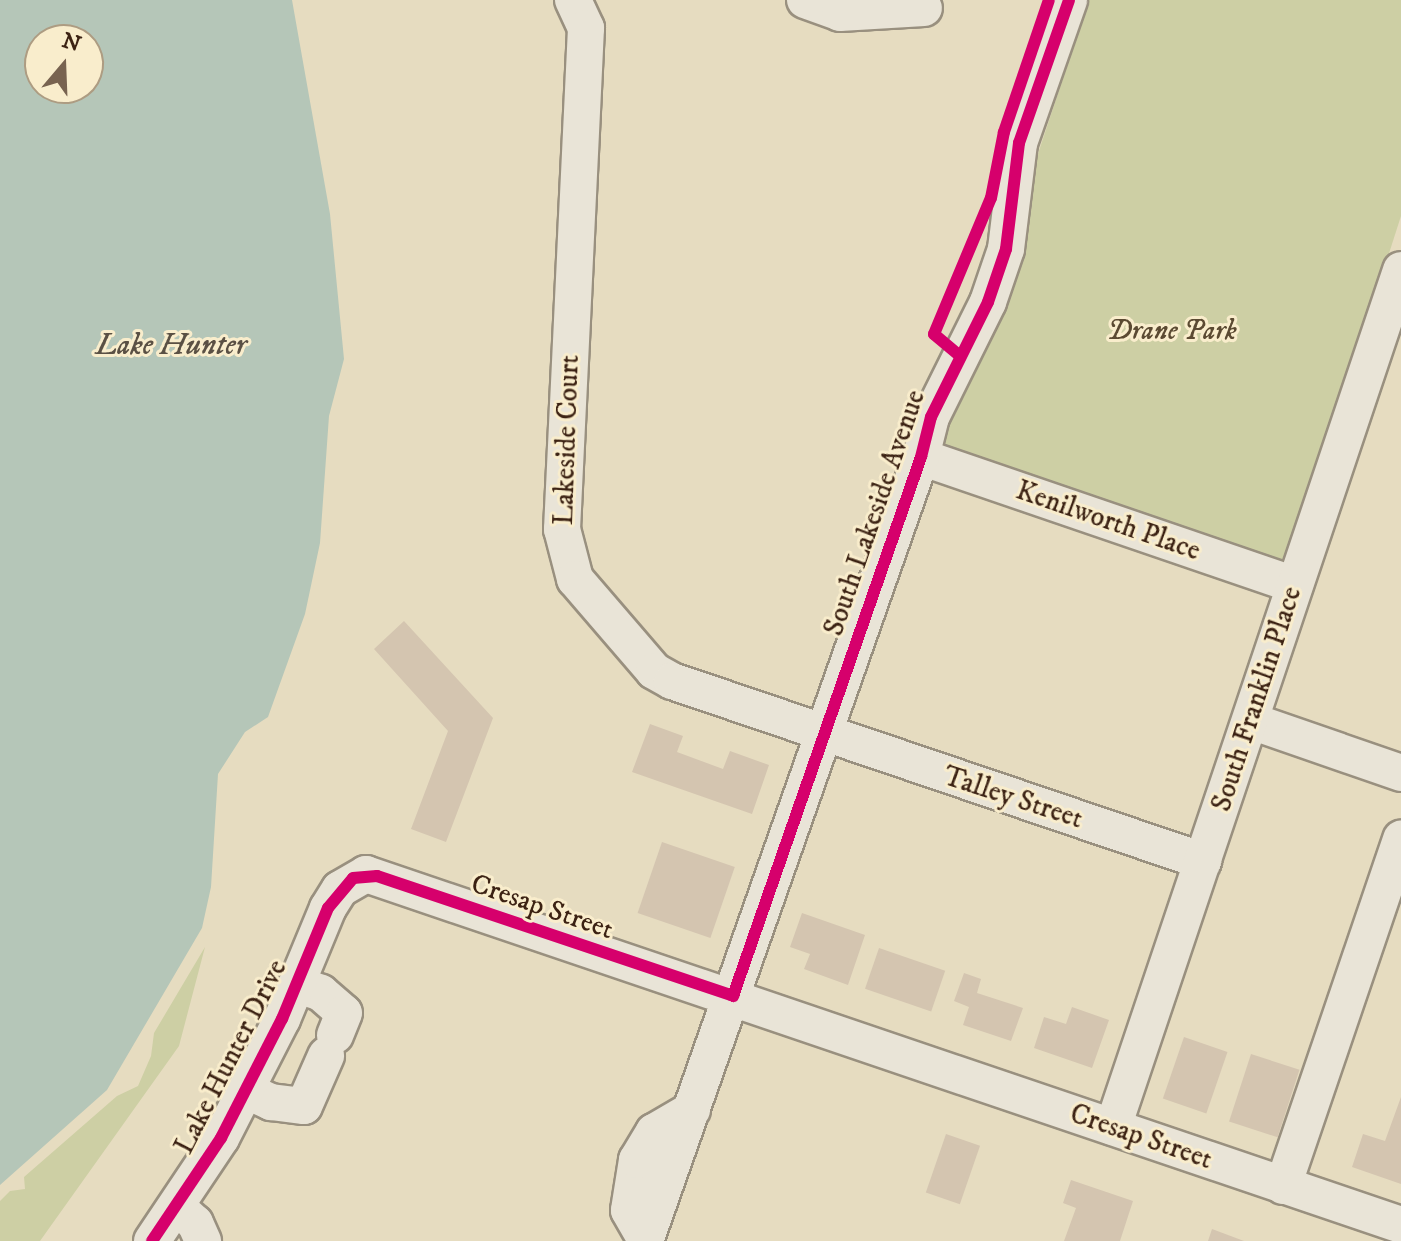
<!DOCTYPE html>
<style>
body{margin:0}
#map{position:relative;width:1401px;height:1241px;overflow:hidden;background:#e6dcc0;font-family:"IM FELL DW Pica",serif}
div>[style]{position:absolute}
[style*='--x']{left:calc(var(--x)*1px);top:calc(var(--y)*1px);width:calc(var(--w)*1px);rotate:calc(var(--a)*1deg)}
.green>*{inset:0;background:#cdcfa4}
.water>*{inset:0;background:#b5c6b8}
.building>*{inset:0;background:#d4c5b0;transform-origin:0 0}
.roads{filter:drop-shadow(2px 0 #99907f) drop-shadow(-2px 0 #99907f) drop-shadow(0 2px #99907f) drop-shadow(0 -2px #99907f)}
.minor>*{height:36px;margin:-18px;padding:0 18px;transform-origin:18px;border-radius:18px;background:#e9e4d7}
.cycleway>*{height:12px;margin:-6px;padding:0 6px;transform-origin:6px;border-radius:6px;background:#d6006c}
span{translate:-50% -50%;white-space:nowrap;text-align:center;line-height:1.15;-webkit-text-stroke:6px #f9edcc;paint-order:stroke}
.park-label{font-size:28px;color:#5b4a32;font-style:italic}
.street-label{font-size:28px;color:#3c2213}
.water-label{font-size:30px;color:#5a5044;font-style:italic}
.north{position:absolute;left:24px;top:24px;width:80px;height:80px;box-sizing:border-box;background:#f9edcc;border:2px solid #ad9c82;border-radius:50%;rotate:19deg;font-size:22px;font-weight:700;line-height:32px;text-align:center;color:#3c2213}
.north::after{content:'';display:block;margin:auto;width:28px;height:36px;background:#786350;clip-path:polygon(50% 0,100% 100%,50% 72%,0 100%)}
</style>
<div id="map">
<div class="green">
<div style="clip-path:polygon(1089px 0,1401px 0,1401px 216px,1288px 568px,941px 446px)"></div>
<div style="clip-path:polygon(205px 947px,179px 1046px,40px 1241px,0 1241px,0 1201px,10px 1191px,25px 1189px,24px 1177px,117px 1096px,138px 1086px,151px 1056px,154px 1033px)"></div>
</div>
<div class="water">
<div style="clip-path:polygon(evenodd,0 0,292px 0,330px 214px,344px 359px,329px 416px,320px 543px,305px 614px,268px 717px,245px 732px,218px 774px,211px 887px,202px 928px,107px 1090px,0 1185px,0 0,40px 40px,88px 40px,88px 88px,40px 88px,40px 40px)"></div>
</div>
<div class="building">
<div style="clip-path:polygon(404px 621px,493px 718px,446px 842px,411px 829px,448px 731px,374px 649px)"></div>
<div style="clip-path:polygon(650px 724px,683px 736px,677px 752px,723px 769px,730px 751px,769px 765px,752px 814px,632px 772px)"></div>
<div style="left:662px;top:842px;width:77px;height:75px;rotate:19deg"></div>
<div style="clip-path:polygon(802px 913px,865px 935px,848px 985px,804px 969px,810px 954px,790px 947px)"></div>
<div style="left:879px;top:948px;width:70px;height:43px;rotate:19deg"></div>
<div style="clip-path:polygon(964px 973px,981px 979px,977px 993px,1023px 1008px,1011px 1041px,963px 1025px,969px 1007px,954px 1001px)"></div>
<div style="clip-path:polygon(1072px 1007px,1109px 1020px,1092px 1068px,1034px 1048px,1044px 1017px,1066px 1024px)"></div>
<div style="left:1184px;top:1037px;width:46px;height:65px;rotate:19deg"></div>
<div style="left:1251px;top:1054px;width:51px;height:71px;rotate:18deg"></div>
<div style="clip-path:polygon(1401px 1097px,1401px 1184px,1352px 1167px,1363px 1134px,1385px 1141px)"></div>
<div style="left:946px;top:1134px;width:36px;height:62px;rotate:19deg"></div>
<div style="clip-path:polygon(1071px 1180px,1133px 1201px,1120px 1241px,1064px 1241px,1076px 1208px,1063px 1203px)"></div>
<div style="clip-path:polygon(1212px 1229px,1244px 1241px,1208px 1241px)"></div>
</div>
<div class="roads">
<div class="minor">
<div style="--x:573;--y:0;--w:31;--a:65"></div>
<div style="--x:586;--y:28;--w:502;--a:92.74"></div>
<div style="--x:562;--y:529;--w:52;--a:75.4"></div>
<div style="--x:575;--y:579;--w:121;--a:49.3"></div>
<div style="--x:654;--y:671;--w:21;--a:29"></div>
<div style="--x:672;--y:681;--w:561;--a:18.73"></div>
<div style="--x:805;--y:0;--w:37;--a:20"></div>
<div style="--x:840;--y:13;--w:84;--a:-3.4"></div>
<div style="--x:921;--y:457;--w:395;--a:18.9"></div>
<div style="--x:1251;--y:721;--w:159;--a:19.1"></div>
<div style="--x:297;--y:985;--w:25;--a:18"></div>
<div style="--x:321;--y:993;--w:30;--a:41"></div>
<div style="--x:344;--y:1013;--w:24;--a:112"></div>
<div style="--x:245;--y:1090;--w:29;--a:25"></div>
<div style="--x:271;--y:1102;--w:33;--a:7"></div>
<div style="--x:304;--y:1106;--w:55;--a:-66.3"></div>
<div style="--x:1113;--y:1127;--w:904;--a:-71.42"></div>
<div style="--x:1283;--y:1186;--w:367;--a:-71.2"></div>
<div style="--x:177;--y:1207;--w:24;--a:42"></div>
<div style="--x:195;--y:1223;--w:20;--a:66"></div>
<div style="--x:646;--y:1240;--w:34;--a:-120"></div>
<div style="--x:629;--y:1210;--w:51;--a:-80.9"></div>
<div style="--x:637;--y:1160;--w:33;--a:-59"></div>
<div style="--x:654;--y:1132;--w:44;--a:-30.1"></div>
<div style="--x:152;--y:1241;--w:124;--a:-56.2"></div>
<div style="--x:221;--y:1138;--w:134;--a:-62.9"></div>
<div style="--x:282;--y:1019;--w:120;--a:-67.5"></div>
<div style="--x:328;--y:908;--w:22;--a:-58"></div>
<div style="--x:340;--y:889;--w:30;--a:-30"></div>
<div style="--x:366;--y:874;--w:1093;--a:18.73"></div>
<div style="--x:645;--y:1241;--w:831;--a:-70.61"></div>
<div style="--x:921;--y:457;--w:41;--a:-76"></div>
<div style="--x:931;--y:417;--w:128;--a:-63.6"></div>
<div style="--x:988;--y:302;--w:56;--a:-71.2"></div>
<div style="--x:1006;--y:249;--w:107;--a:-83"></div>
<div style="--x:1019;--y:143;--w:151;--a:-70.7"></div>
</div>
</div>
<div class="cycleway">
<div style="--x:960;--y:356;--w:34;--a:-140"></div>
<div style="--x:934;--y:334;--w:147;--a:-67.3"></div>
<div style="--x:991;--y:198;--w:67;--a:-78.9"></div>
<div style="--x:1004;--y:132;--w:139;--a:-71.2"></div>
<div style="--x:152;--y:1241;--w:124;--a:-56.2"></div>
<div style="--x:221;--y:1138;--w:134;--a:-62.9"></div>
<div style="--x:282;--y:1019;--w:120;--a:-67.5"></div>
<div style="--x:328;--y:908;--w:39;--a:-50"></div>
<div style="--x:353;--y:878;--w:24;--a:-5"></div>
<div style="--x:377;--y:876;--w:376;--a:18.6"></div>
<div style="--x:733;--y:996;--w:571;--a:-70.77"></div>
<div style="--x:921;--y:457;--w:41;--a:-76"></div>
<div style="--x:931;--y:417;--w:128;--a:-63.6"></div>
<div style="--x:988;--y:302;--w:56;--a:-71.2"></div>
<div style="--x:1006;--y:249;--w:107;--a:-83"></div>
<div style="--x:1019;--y:143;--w:151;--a:-70.7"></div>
</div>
<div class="park-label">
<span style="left:1172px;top:331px">Drane Park</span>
</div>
<div class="street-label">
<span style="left:567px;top:440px;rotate:-88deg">Lakeside Court</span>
<span style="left:875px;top:513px;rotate:-71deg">South Lakeside Avenue</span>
<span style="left:1108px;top:521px;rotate:19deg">Kenilworth Place</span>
<span style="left:1257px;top:699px;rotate:-72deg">South Franklin Place</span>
<span style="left:1013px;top:798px;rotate:18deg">Talley Street</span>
<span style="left:542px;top:907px;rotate:19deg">Cresap Street</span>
<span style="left:231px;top:1057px;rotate:-63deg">Lake Hunter Drive</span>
<span style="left:1141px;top:1137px;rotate:19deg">Cresap Street</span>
</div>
<div class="water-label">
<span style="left:171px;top:346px">Lake Hunter</span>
</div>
<div class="north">N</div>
</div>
